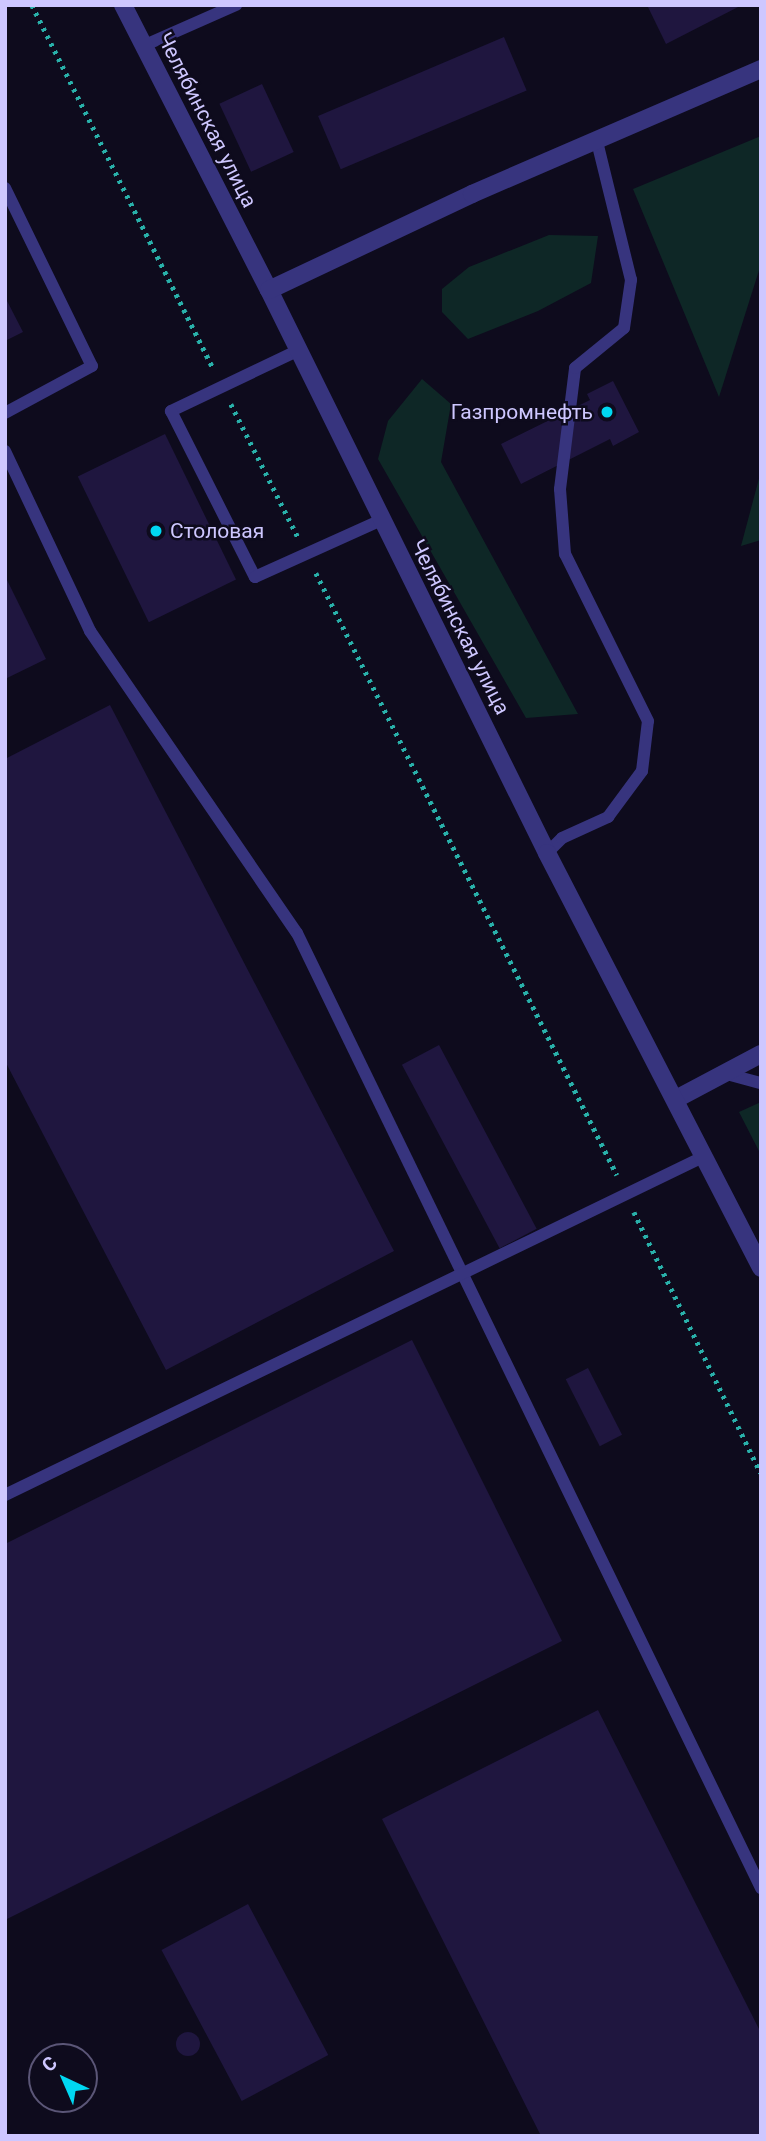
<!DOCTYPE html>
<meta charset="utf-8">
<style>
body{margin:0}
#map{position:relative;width:766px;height:2141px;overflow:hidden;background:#0e0b1d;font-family:Roboto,sans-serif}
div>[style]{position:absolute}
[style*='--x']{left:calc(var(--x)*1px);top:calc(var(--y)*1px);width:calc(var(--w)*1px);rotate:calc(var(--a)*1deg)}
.green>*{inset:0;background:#0e2726}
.building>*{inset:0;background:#1f163f;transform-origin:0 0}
.round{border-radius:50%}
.path>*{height:4.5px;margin-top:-2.25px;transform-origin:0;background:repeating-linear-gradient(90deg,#29b1aa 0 3.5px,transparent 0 8.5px)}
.service>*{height:12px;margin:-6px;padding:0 6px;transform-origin:6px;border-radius:6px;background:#37347e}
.minor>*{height:18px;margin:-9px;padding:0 9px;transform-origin:9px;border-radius:9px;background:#37347e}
.tertiary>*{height:18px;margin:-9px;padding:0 9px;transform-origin:9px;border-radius:9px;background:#37347e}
.dots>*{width:19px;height:19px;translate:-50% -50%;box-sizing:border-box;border:4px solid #0e0b1d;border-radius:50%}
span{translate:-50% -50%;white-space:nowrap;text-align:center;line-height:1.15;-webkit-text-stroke:5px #0e0b1d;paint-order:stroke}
.street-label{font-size:21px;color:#cec7ff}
.poi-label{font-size:21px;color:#cec7ff}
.right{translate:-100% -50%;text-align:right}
.left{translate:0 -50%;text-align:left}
.frame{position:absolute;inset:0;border:7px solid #cec7ff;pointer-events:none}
.north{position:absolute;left:28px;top:2043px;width:70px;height:70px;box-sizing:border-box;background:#0e0b1d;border:2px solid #5b5677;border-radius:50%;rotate:316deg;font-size:19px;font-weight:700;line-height:28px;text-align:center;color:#cec7ff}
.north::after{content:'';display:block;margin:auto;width:24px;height:32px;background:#00d8f2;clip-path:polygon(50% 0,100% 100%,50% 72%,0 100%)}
</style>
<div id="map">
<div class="green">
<div style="clip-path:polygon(761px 136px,761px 264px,719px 397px,633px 189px)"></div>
<div style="clip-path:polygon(549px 235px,598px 236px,591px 283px,538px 311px,468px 339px,442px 312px,442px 289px,469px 267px)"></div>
<div style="clip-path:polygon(422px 379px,451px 404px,441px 462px,578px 714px,526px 718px,378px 459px,388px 421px)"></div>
<div style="clip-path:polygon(761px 471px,761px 540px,741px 546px)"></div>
<div style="clip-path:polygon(761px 1102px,761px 1155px,739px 1112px)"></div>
</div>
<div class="building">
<div style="clip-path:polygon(647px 5px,742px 5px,666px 44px)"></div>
<div style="left:504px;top:37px;width:58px;height:202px;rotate:67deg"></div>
<div style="left:262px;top:84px;width:75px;height:47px;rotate:65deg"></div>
<div style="clip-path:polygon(5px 297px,23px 332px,5px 341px)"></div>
<div style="clip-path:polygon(613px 381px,639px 432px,613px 446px,610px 439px,521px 484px,501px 444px,590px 400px,587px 394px)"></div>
<div style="left:165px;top:434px;width:162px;height:97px;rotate:64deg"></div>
<div style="clip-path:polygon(5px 576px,46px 659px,5px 679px)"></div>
<div style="clip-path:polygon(110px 705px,394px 1251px,166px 1370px,5px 1061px,5px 759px)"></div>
<div style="left:439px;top:1045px;width:208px;height:42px;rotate:62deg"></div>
<div style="clip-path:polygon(412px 1340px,562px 1641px,5px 1920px,5px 1544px)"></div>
<div style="left:588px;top:1368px;width:75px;height:25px;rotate:63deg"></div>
<div style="clip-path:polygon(598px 1710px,761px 2033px,761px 2136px,541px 2136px,382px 1819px)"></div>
<div style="left:248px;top:1904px;width:171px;height:98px;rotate:62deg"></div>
<div class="round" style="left:176px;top:2032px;width:24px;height:24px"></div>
</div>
<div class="path">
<div style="--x:32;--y:5;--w:406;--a:63.5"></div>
<div style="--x:231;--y:404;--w:149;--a:63.3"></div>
<div style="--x:316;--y:573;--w:673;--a:63.43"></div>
<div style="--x:634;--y:1212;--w:290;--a:64.1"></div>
</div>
<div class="service">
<div style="--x:143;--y:46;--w:102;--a:-23.8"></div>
<div style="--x:5;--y:188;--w:198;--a:64"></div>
<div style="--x:92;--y:366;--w:99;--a:151.6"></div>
<div style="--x:299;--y:350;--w:142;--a:154.5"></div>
<div style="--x:171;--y:411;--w:186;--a:63.2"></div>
<div style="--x:255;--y:577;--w:138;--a:-24.3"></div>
<div style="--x:5;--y:451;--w:199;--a:64.7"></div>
<div style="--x:90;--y:631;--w:366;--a:55.6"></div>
<div style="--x:297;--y:933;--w:1062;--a:64.09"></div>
<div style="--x:547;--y:853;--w:21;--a:-45"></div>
<div style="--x:562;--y:838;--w:51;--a:-24.5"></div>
<div style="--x:608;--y:817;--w:57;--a:-53.5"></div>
<div style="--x:642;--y:771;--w:50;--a:-83.2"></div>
<div style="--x:648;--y:721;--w:186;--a:-116.4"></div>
<div style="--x:565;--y:554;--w:65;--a:-94.4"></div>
<div style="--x:560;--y:489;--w:122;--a:-82.9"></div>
<div style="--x:575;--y:368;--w:63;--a:-39.2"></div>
<div style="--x:624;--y:328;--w:49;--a:-81.7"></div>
<div style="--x:631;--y:280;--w:146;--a:-103.8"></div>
<div style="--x:723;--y:1073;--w:39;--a:15"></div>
<div style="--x:5;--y:1495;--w:778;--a:-25.84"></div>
</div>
<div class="minor">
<div style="--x:676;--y:1099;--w:96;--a:-27.9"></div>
</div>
<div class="tertiary">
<div style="--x:123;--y:5;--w:320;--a:62.9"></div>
<div style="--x:269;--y:290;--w:628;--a:63.72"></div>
<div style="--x:547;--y:853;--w:467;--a:62.7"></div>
<div style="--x:269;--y:290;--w:225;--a:-25.3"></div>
<div style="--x:472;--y:194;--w:315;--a:-23.4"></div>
</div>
<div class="dots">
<div style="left:607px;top:412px;background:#00d8f2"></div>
<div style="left:156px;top:531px;background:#00d8f2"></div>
</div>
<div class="street-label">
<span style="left:207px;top:120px;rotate:63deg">Челябинская улица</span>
<span style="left:460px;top:627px;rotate:63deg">Челябинская улица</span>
</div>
<div class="poi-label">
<span class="right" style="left:593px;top:412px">Газпромнефть</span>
<span class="left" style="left:170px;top:531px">Столовая</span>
</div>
<div class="frame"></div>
<div class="north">С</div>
</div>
